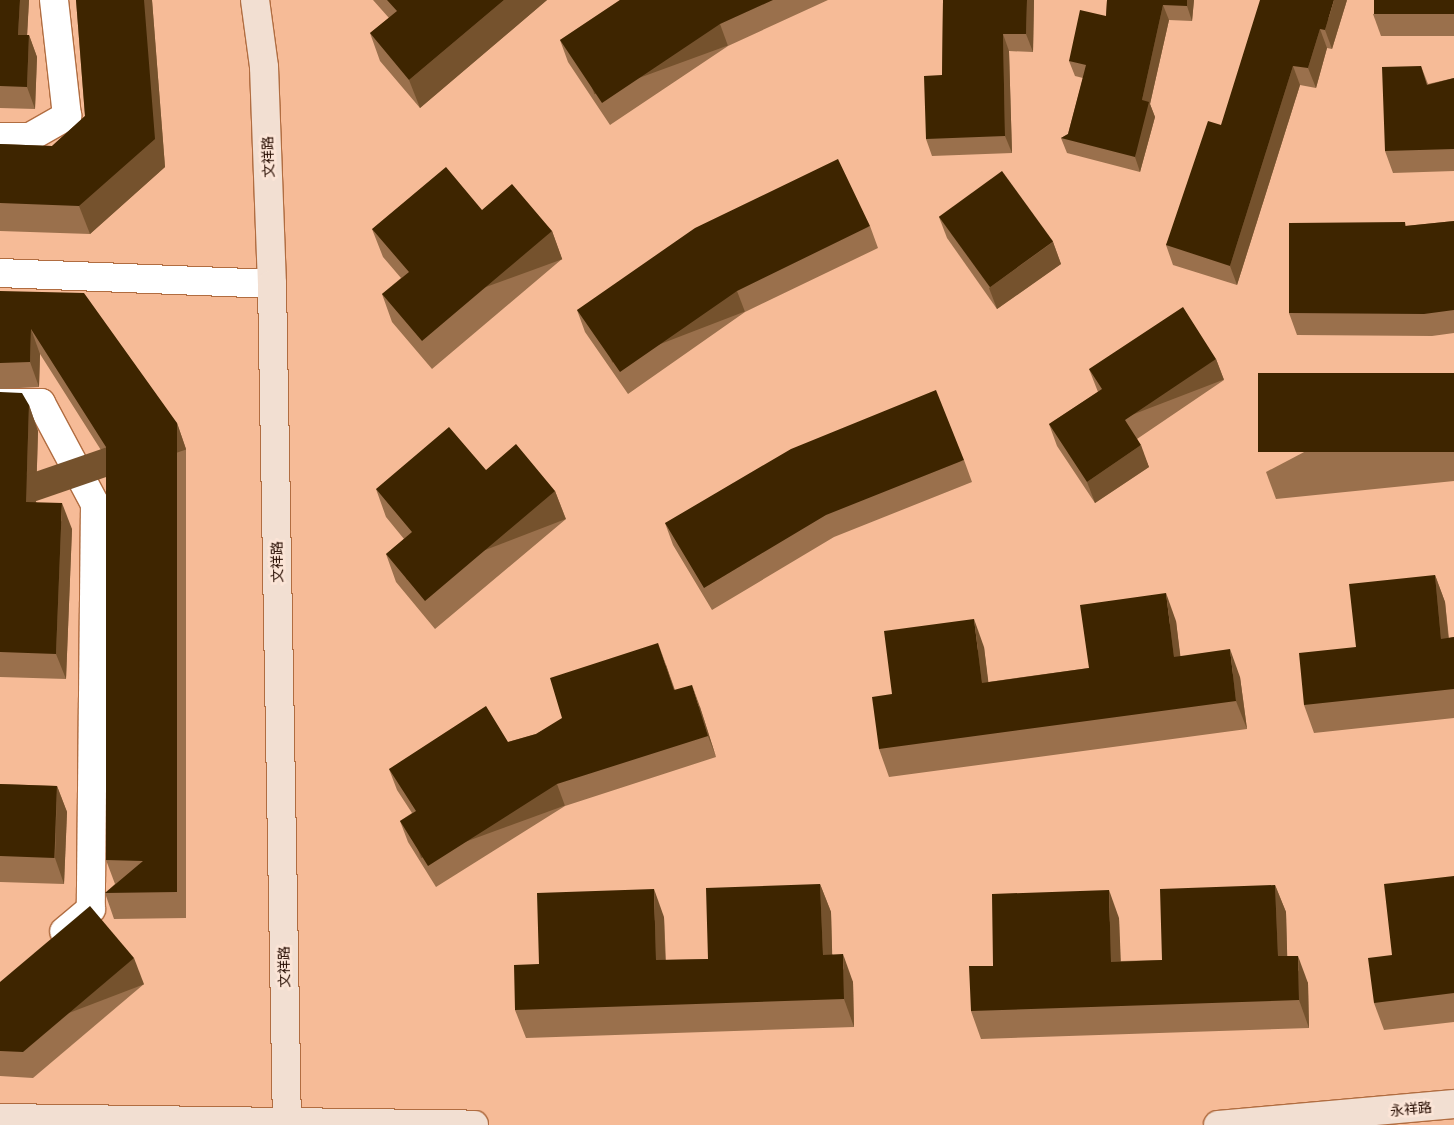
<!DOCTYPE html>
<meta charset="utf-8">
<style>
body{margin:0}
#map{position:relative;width:1454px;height:1125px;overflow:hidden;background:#f6bb97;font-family:Poppins,"Noto Sans SC",sans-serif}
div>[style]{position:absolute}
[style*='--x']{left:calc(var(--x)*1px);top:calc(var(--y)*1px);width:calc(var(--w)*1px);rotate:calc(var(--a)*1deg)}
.roads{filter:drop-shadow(1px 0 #b16d41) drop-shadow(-1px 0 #b16d41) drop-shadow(0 1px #b16d41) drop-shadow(0 -1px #b16d41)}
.street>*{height:28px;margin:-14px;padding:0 14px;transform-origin:14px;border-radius:14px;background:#fff}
.secondary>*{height:28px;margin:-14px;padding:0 14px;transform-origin:14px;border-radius:14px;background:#f2dfd2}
.wall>*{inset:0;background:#9a704c}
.shaded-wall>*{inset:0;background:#75522d;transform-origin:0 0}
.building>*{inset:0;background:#3e2500;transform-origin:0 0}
span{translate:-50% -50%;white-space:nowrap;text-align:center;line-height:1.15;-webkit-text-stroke:5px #fce5d7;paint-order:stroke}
.street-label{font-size:14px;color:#260c00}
</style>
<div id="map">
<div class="roads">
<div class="street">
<div style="--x:0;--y:137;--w:30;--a:0"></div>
<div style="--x:30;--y:137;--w:43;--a:-29.6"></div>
<div style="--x:67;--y:116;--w:117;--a:-96.4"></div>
<div style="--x:0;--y:273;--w:272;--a:2.3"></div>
<div style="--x:0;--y:403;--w:41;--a:0"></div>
<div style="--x:41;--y:403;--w:115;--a:61.9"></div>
<div style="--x:95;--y:504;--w:405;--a:90.6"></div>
<div style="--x:91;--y:909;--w:35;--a:140"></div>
</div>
<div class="secondary">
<div style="--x:255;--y:0;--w:68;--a:82.3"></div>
<div style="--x:264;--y:67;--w:217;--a:87.9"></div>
<div style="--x:272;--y:284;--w:841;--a:88.98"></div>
<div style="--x:0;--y:1118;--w:474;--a:0.8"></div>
<div style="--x:1218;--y:1125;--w:237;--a:-5.1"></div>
</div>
</div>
<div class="wall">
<div style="clip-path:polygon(0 0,29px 0,27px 35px,29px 35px,37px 57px,35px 109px,0 108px)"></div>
<div style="clip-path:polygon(76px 0,152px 0,165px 167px,90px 234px,0 231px,0 144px,52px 146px,85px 116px)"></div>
<div style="clip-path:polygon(373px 0,547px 0,420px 108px,380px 61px,370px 33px,389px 18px)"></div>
<div style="clip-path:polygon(620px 0,828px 0,728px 46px,610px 125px,568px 62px,560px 40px)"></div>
<div style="clip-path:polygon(943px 0,1034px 0,1033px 52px,1009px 51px,1012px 153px,932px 156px,926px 139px,942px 75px)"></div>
<div style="clip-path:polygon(1107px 0,1194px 0,1192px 21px,1169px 20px,1150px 104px,1155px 117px,1140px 172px,1067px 153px,1061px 138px,1068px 134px,1083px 78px,1075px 76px,1069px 61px,1106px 16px)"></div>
<div style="clip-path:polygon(1347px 0,1332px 49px,1327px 48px,1316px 88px,1300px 85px,1237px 285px,1173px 265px,1166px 245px,1221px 125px)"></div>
<div style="clip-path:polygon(1454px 0,1454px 36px,1381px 36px,1373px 14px)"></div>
<div style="clip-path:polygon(1421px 66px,1428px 84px,1454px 78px,1454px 171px,1393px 173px,1385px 151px)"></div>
<div style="clip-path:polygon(482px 210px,552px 231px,562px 259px,432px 369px,392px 322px,382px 294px,401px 278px,383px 257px,372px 229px)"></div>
<div style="clip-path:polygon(939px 217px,1053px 242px,1061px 264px,997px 309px,947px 238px)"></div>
<div style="clip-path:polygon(1454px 221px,1454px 333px,1432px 336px,1297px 335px,1289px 313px,1405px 222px,1406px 226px)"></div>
<div style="clip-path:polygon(870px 226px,878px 248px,745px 312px,628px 394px,585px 332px,577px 310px)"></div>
<div style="clip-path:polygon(0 291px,177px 423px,186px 449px,186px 918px,114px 919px,105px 893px,115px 884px,106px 860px,106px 458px,40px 354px,39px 387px,0 389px)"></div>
<div style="clip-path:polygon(1216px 359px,1224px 380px,1137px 439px,1149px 467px,1095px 503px,1057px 446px,1049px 424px,1098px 392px,1089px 369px)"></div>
<div style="clip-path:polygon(1454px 373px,1454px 481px,1276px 499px,1266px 472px)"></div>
<div style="clip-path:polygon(0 392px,29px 405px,38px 431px,36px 502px,72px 529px,66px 679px,0 677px)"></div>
<div style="clip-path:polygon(964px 460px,972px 482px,834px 537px,712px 610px,673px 545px,665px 523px)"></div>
<div style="clip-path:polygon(486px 470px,555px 491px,566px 519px,435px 629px,396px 582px,386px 554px,404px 539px,386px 517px,376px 489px)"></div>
<div style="clip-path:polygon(1435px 575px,1445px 602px,1449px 638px,1454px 637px,1454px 718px,1314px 733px,1304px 705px,1356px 647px)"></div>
<div style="clip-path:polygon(1176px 621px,1180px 656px,1240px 677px,1247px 729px,889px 777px,879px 749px,892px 694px,984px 647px,988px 682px,1089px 668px)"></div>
<div style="clip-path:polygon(666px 665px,675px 690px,700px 707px,716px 757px,565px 806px,436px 887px,408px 842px,400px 821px,412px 813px,397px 790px,389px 769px,508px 742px,536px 734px)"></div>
<div style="clip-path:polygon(0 784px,57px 786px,67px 812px,64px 884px,0 882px)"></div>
<div style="clip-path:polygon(1454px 876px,1454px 1022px,1384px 1030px,1374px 1003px,1392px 955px)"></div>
<div style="clip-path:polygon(820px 884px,831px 912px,832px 954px,853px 982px,854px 1027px,526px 1038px,515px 1010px,539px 964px,664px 917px,666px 960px,708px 959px)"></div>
<div style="clip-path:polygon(1275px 885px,1286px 912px,1287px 956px,1308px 983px,1309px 1028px,981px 1039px,971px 1011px,993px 966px,1119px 918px,1120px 961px,1162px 960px)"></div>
<div style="clip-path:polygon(0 982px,144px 984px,33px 1078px,0 1076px)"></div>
</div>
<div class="shaded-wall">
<div style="clip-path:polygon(20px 0,29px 0,26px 56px,18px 35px)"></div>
<div style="clip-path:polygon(144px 0,152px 0,165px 167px,90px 234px,79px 206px)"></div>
<div style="clip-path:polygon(504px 0,547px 0,420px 108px,409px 80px)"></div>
<div style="clip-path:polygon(1027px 0,1034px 0,1033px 52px,1026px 34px)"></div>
<div style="clip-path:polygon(1187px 0,1194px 0,1192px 21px,1187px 6px)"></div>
<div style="clip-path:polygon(1334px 0,1347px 0,1332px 49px,1325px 30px)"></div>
<div style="clip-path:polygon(1163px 5px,1169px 20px,1150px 104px,1155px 117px,1140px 172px,1135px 157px,1142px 100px)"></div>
<div style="left:720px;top:24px;width:23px;height:142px;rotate:70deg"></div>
<div style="clip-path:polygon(1320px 29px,1327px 48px,1316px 88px,1308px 68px)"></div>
<div style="clip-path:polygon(1003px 34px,1009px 51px,1012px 153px,1005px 136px)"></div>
<div style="clip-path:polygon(29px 35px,37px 57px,35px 109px,27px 87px)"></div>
<div style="clip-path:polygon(1293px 66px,1300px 85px,1237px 285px,1230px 266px)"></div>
<div style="left:552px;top:231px;width:30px;height:170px;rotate:70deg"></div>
<div style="clip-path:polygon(1053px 242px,1061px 264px,997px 309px,989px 288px)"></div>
<div style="left:737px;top:291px;width:22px;height:142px;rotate:69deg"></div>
<div style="clip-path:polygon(31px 329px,40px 354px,39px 387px,30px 362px)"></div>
<div style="left:1216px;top:359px;width:22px;height:110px;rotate:69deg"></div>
<div style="clip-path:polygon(29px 405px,38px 431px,35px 528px,26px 502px)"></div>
<div style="left:177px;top:423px;width:28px;height:469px;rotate:71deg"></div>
<div style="clip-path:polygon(1141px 445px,1149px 467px,1095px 503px,1087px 482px)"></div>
<div style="left:555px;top:491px;width:30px;height:170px;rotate:69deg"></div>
<div style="clip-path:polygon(62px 503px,72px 529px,66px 679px,56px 654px)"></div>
<div style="clip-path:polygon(1435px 575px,1445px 602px,1451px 666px,1441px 639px)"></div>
<div style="clip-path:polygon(1166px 593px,1176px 621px,1184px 685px,1174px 657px)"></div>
<div style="clip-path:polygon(974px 619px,984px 647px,992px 711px,982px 683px)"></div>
<div style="clip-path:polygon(658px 643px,666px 665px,682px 712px,674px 690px)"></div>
<div style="clip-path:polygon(1230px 649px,1240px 677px,1247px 729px,1236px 701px)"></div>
<div style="clip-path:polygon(692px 685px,700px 707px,716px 757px,708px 736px)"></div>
<div style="left:557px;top:784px;width:23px;height:153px;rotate:70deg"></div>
<div style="clip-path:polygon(57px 786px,67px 812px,64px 884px,55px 858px)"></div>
<div style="clip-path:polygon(820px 884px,831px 912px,833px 983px,823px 955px)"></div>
<div style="clip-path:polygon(1275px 885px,1286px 912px,1288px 984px,1278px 956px)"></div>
<div style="clip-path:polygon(654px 889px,664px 917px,666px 988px,656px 960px)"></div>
<div style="clip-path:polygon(1109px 890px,1119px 918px,1122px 989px,1111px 962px)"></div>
<div style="clip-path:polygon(843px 954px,853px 982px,854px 1027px,844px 999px)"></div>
<div style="clip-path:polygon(1298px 956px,1308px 983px,1309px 1028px,1299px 1000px)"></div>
<div style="left:134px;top:958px;width:28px;height:145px;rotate:69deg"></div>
</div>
<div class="building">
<div style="clip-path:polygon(0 0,20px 0,18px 35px,29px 35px,27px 87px,0 86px)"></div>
<div style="clip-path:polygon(76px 0,144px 0,155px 139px,79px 206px,0 203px,0 144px,52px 146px,85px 116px)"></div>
<div style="clip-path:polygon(387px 0,504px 0,409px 80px,370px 33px,397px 11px)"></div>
<div style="clip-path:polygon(620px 0,773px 0,720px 24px,602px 103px,560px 40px)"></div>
<div style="clip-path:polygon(943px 0,1027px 0,1026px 34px,1003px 34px,1005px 136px,926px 139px,924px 76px,942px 75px)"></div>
<div style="clip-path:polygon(1107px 0,1187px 0,1187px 6px,1163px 5px,1142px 100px,1149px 102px,1135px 157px,1061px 138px,1068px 134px,1086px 65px,1069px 61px,1080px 10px,1106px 16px)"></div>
<div style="clip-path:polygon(1260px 0,1334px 0,1325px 30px,1320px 29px,1308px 68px,1293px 66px,1230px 266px,1166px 245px,1208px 121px,1221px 125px)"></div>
<div style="left:1374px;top:0;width:80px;height:14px"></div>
<div style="clip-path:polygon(1421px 66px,1427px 85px,1454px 78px,1454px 149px,1385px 151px,1382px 67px)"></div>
<div style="clip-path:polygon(838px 159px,870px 226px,737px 291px,620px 372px,577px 310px,695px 228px)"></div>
<div style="clip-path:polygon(446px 167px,482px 210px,512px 184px,552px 231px,422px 341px,382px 294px,409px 272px,372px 229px)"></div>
<div style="left:1002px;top:171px;width:87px;height:78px;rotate:54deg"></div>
<div style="clip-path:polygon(1454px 221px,1454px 310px,1424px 314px,1289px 313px,1289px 223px,1405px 222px,1405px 226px)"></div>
<div style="clip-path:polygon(0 291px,84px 293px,177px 423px,177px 892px,105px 893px,143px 861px,106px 860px,106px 447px,31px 329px,30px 362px,0 363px)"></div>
<div style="clip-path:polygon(1183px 307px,1216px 359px,1125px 420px,1141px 445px,1087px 482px,1049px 424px,1102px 389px,1089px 369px)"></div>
<div style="left:1454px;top:373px;width:79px;height:196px;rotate:90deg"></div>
<div style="clip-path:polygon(936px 390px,964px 460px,826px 515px,704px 588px,665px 523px,791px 449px)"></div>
<div style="clip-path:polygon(0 392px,22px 393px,29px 405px,26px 502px,62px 503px,56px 654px,0 652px)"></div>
<div style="clip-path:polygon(449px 427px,486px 470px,516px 444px,555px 491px,425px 601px,386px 554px,412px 532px,376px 489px)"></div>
<div style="clip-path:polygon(1435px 575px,1441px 639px,1454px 637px,1454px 689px,1304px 705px,1299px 653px,1356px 647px,1349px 584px)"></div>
<div style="clip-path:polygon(1166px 593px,1174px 657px,1230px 649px,1236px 701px,879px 749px,872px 697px,892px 694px,884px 631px,974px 619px,982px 683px,1089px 668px,1080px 605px)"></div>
<div style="clip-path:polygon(658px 643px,674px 690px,692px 685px,708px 736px,557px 784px,428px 866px,400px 821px,416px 811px,389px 769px,486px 706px,508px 742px,536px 734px,562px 718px,550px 678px)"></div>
<div style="left:0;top:784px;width:57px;height:72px;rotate:2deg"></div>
<div style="clip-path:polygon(1454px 876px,1454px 993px,1374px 1003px,1368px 958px,1392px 955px,1384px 884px)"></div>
<div style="clip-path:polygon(820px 884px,823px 955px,843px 954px,844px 999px,515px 1010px,514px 965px,539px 964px,537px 893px,654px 889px,656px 960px,708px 959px,706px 888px)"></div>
<div style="clip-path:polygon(1275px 885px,1278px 956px,1298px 956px,1299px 1000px,971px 1011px,969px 966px,993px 966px,992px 894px,1109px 890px,1111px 962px,1162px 960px,1160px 889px)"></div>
<div style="clip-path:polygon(90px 906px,134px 958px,23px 1052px,0 1051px,0 982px)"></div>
</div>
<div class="street-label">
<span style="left:268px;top:157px;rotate:-92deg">文祥路</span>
<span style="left:277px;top:562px;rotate:-91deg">文祥路</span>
<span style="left:284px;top:967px;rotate:-91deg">文祥路</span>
<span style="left:1411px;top:1109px;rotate:-6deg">永祥路</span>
</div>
</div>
